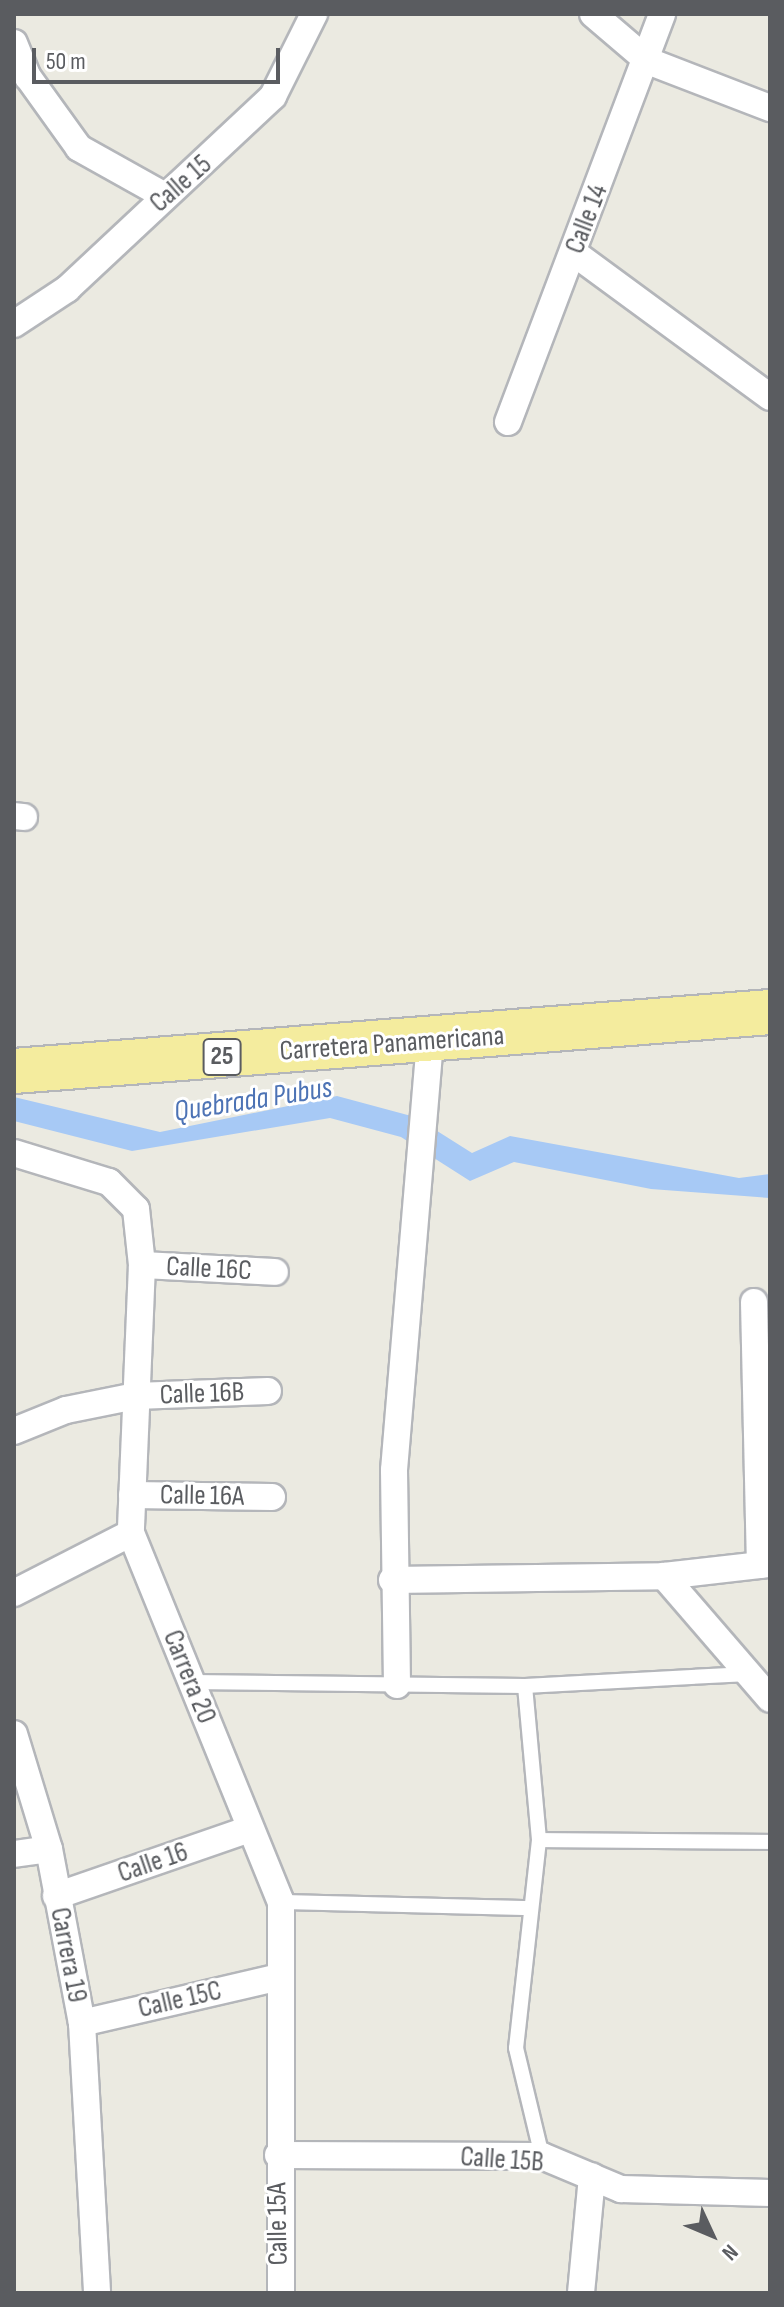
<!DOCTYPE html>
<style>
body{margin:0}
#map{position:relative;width:784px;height:2307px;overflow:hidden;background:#ebeae1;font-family:"Sofia Sans Condensed",sans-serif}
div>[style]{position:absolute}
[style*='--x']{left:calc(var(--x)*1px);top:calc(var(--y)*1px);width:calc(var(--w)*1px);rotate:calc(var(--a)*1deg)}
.water>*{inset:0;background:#a7c9f5}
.roads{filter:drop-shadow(2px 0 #b4b6ba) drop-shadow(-2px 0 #b4b6ba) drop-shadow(0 2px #b4b6ba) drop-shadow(0 -2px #b4b6ba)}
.service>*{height:14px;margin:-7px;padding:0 7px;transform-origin:7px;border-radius:7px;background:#fff}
.minor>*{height:26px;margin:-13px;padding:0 13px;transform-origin:13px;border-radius:13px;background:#fff}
.trunk>*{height:44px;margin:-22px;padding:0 22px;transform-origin:22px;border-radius:22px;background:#f4ec9e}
span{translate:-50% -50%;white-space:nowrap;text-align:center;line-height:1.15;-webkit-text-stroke:6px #fff;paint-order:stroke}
.shield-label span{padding:2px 6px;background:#fff;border:2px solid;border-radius:6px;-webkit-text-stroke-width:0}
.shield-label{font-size:26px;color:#5a5c60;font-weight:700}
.street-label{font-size:28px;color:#5a5c60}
.water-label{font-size:30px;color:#4d73b5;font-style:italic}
.frame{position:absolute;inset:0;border:16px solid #5a5c60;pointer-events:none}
.north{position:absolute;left:672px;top:2195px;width:80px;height:80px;-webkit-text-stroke:6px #fff;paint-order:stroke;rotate:134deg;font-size:22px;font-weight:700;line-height:32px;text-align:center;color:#5a5c60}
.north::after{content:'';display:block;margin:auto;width:28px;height:36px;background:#5a5c60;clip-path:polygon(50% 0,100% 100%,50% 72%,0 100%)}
.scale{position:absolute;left:32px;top:48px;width:248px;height:36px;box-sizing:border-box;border:4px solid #5a5c60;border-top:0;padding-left:10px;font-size:24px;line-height:28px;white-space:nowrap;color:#5a5c60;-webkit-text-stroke:6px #fff;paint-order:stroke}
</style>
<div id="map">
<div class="water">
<div style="clip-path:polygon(337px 1096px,415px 1117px,472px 1153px,510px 1136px,739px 1178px,770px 1174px,770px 1198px,651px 1189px,514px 1162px,470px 1181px,401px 1137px,330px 1118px,132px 1151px,14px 1121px,14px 1097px,160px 1132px)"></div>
</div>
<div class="roads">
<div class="service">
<div style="--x:192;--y:1682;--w:333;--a:0.7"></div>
<div style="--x:525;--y:1686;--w:224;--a:-3.1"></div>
<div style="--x:525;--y:1686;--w:155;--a:84.8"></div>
<div style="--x:539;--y:1840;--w:209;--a:96.3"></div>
<div style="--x:516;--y:2048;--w:111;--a:76.5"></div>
<div style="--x:539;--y:1840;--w:231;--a:0.5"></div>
<div style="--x:281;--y:1902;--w:245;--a:1.4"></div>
</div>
<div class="minor">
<div style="--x:593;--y:14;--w:72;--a:40.5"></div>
<div style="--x:648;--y:61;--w:131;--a:21.1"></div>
<div style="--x:14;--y:43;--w:37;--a:68"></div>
<div style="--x:28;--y:77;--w:87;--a:54.3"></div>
<div style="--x:79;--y:148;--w:98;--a:29.2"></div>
<div style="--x:574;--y:253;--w:243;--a:36.3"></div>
<div style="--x:14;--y:324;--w:64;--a:-33.4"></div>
<div style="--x:67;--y:289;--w:282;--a:-43.1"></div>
<div style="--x:273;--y:96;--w:92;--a:-63.4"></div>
<div style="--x:508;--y:422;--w:436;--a:-69.3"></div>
<div style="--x:14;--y:816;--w:10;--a:6"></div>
<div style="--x:14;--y:1153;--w:99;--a:17"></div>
<div style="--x:109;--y:1182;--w:38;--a:45"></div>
<div style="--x:136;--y:1209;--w:56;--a:83.9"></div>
<div style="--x:142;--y:1265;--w:268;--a:92.4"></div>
<div style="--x:131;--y:1533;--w:398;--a:67.9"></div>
<div style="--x:281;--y:1902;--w:391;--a:90"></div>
<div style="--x:142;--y:1265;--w:133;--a:3"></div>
<div style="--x:754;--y:1302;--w:263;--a:88.7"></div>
<div style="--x:14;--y:1431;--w:56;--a:-22"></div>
<div style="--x:66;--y:1410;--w:71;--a:-11.3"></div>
<div style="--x:136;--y:1396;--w:132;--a:-2.2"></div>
<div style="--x:132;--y:1495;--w:140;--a:0.8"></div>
<div style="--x:664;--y:1576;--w:162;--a:49.2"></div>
<div style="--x:392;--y:1580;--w:272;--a:-0.8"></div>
<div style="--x:664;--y:1576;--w:107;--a:-6.5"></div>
<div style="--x:14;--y:1593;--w:131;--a:-27.1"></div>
<div style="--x:397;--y:1685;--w:215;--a:-90.8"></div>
<div style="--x:394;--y:1470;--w:430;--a:-85.2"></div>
<div style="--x:14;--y:1734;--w:120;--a:73.1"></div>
<div style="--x:49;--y:1849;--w:177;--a:79.3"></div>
<div style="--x:82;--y:2023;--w:270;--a:86.8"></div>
<div style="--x:14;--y:1854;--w:35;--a:-8"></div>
<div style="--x:56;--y:1896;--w:205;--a:-19.1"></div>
<div style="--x:82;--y:2023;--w:202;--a:-13.1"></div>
<div style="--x:278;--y:2155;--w:264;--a:0.2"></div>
<div style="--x:542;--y:2156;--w:86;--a:22.7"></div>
<div style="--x:621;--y:2189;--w:149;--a:1.5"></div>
<div style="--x:581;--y:2293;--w:117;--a:-84.6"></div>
</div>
<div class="trunk">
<div style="--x:14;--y:1071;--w:758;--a:-4.46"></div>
</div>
</div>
<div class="shield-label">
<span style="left:222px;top:1057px">25</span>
</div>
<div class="street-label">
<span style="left:181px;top:184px;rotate:-41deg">Calle 15</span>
<span style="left:587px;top:219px;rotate:-69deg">Calle 14</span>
<span style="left:392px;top:1044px;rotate:-4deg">Carretera Panamericana</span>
<span style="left:209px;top:1269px;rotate:3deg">Calle 16C</span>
<span style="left:202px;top:1394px;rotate:-2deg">Calle 16B</span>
<span style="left:202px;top:1496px;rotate:1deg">Calle 16A</span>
<span style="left:189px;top:1677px;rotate:68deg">Carrera 20</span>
<span style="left:153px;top:1863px;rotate:-19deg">Calle 16</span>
<span style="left:68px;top:1955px;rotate:79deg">Carrera 19</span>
<span style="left:180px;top:2000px;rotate:-13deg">Calle 15C</span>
<span style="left:502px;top:2160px;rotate:4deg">Calle 15B</span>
<span style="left:278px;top:2224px;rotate:-91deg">Calle 15A</span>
</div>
<div class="water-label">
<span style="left:253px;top:1100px;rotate:-9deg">Quebrada Pubus</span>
</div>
<div class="frame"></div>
<div class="north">N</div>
<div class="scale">50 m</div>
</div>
